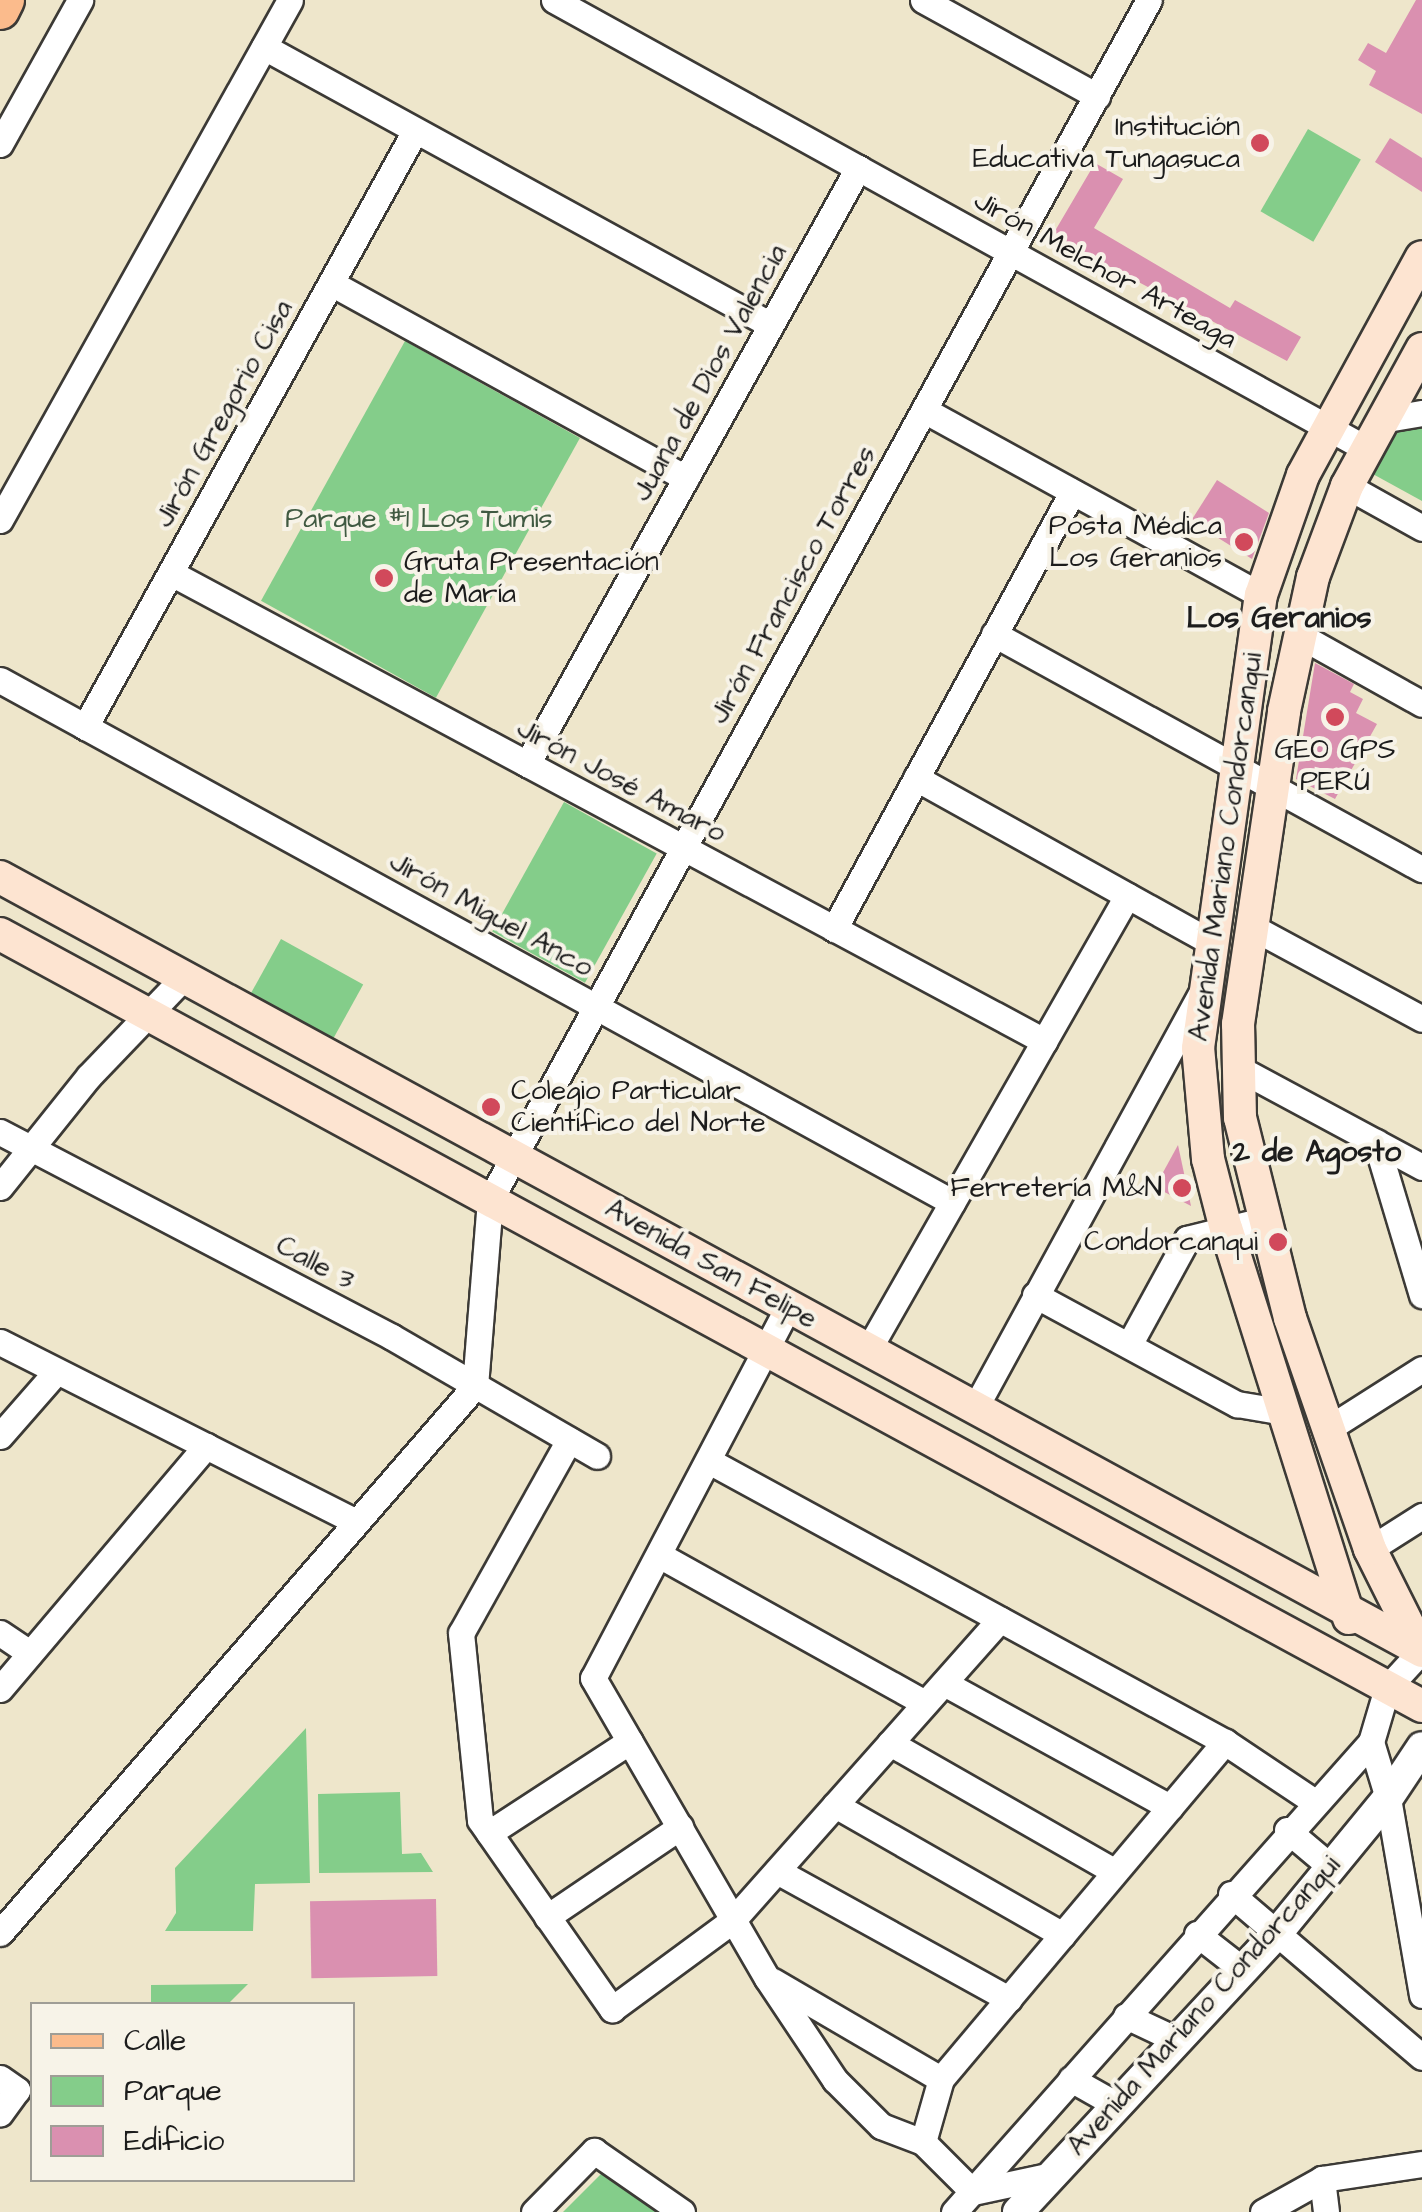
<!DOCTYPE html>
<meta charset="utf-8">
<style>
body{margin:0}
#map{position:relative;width:1422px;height:2212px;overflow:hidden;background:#eee6cb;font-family:"Architects Daughter",sans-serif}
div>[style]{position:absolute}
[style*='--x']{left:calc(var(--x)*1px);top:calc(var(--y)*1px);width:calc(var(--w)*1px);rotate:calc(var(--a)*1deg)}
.green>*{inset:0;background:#84cd8a;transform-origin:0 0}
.building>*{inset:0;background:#da90b0;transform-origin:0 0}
.roads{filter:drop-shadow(2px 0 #3c3a36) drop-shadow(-2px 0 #3c3a36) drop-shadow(0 2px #3c3a36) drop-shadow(0 -2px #3c3a36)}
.minor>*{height:25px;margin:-12.5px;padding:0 12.5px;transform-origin:12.5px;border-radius:12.5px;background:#fff}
.tertiary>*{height:30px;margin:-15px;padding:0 15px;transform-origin:15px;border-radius:15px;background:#fff}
.secondary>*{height:32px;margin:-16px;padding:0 16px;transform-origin:16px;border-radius:16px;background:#fde4d1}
.primary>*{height:38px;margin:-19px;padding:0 19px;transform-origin:19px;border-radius:19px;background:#fbbb8c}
.dots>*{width:28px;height:28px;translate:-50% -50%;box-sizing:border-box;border:5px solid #f7f3e8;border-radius:50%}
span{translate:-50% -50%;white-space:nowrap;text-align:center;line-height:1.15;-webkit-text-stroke:8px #f7f3e8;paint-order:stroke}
.poi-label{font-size:28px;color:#1c1c1c}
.right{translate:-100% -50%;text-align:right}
.left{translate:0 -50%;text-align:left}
.street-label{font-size:28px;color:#1c1c1c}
.park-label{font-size:28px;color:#405a42}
.neighbourhood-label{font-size:30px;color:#1c1c1c;font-weight:700}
.legend{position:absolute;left:30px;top:2002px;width:325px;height:180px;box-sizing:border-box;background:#f7f3e8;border:2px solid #9f9d96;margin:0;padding:12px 18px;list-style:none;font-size:30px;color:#1c1c1c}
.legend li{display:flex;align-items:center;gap:20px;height:50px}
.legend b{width:50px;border:2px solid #9f9d96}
</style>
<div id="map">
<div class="green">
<div style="left:1308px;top:129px;width:61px;height:95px;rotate:30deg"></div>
<div style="left:405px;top:341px;width:200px;height:297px;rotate:29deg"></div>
<div style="clip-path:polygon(1422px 426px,1422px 501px,1371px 473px,1399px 430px)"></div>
<div style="left:564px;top:802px;width:106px;height:148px;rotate:29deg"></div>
<div style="left:281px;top:939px;width:94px;height:62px;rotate:29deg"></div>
<div style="clip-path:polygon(306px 1728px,310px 1883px,255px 1884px,253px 1931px,165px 1931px,176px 1913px,175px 1868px)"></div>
<div style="clip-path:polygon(400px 1792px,402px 1854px,421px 1853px,433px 1872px,319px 1873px,318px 1794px)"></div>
<div style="clip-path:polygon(248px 1984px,228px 2004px,151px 2004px,151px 1985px)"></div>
<div style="clip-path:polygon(601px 2174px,658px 2212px,563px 2212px)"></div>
</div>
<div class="building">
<div style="clip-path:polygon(1416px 0,1422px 0,1422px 114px,1369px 85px,1376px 71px,1358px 60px,1368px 43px,1386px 53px)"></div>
<div style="clip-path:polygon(1390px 138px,1422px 158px,1422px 192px,1375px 162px)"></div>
<div style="clip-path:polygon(1095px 163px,1123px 179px,1094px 228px,1230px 308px,1235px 300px,1301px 337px,1287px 361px,1052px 236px)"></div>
<div style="clip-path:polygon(1217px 480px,1269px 513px,1252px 559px,1191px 521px)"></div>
<div style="clip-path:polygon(1315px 663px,1354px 684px,1350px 692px,1363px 699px,1356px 713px,1377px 724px,1335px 799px,1296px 779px)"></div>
<div style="clip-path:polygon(1178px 1145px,1191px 1206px,1155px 1187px)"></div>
<div style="left:436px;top:1899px;width:77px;height:126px;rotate:89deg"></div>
</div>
<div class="roads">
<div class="minor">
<div style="--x:554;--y:0;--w:927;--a:28.92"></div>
<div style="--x:923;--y:0;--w:199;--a:28.9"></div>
<div style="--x:264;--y:47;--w:578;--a:28.74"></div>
<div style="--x:0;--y:144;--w:165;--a:-60.9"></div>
<div style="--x:331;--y:283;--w:405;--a:28.8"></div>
<div style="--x:924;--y:410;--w:384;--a:28.8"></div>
<div style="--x:1381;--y:420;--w:42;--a:-9.7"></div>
<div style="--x:1347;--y:486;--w:86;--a:29.2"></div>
<div style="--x:0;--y:520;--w:595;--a:-60.85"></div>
<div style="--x:171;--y:573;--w:991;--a:28.19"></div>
<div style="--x:994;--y:634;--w:488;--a:28.8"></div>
<div style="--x:1297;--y:634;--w:143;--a:29.2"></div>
<div style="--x:0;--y:680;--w:1086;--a:28.74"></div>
<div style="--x:85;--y:727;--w:681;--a:-61.03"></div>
<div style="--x:527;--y:764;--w:682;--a:-60.95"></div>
<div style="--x:916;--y:778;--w:335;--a:29.1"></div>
<div style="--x:1252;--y:927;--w:193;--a:28.4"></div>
<div style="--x:834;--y:929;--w:498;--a:-61.4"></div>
<div style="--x:1238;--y:1068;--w:209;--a:28.3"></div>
<div style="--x:0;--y:1132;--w:442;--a:27.6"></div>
<div style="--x:392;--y:1337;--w:237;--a:30.1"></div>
<div style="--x:1376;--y:1142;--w:160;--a:73.3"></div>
<div style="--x:0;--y:1187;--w:142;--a:-51.3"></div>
<div style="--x:89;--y:1076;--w:137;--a:-46.2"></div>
<div style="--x:1035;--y:1295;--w:230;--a:28.4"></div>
<div style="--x:1237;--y:1404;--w:43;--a:9.5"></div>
<div style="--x:788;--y:1307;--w:419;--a:117.7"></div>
<div style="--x:593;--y:1678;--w:347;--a:59.9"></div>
<div style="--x:767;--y:1978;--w:123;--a:56.3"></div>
<div style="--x:835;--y:2080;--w:65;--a:45"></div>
<div style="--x:881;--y:2126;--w:45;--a:20.9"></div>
<div style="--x:0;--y:1342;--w:399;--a:26.8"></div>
<div style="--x:1129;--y:1345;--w:121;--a:-61.3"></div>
<div style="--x:1187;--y:1239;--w:78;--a:-14"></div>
<div style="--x:868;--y:1350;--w:523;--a:-60.3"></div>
<div style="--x:975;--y:1408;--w:475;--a:-61.4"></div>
<div style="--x:1326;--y:1430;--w:114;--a:-32.4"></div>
<div style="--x:0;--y:1436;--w:85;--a:-48.8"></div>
<div style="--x:569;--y:1440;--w:221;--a:119.2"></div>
<div style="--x:461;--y:1633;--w:188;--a:84.2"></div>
<div style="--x:480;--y:1820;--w:231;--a:55.1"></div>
<div style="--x:612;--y:2009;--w:150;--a:-36.3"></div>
<div style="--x:733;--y:1920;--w:402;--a:-48.4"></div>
<div style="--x:709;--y:1461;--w:588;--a:28.57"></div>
<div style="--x:1225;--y:1742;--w:106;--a:33.8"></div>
<div style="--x:1370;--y:1549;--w:62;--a:-32.4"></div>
<div style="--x:659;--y:1555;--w:304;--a:29.1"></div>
<div style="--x:0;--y:1633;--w:36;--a:34"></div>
<div style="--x:1422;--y:1650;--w:52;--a:132.6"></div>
<div style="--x:1387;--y:1688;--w:56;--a:106.5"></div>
<div style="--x:1371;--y:1742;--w:59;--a:73.1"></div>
<div style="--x:1388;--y:1798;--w:200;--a:80.2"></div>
<div style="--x:944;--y:1683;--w:258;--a:28.8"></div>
<div style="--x:0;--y:1689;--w:319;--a:-49.7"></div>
<div style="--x:890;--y:1743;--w:259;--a:29.8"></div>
<div style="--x:835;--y:1805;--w:262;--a:29.7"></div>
<div style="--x:1287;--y:1830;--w:57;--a:40.1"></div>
<div style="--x:489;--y:1833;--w:168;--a:-33.1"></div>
<div style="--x:777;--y:1871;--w:265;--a:28.9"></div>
<div style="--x:1231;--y:1894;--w:251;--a:40.5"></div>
<div style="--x:547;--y:1917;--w:161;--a:-34.1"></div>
<div style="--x:0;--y:1933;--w:724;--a:-49.03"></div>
<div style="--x:475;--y:1386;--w:187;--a:-85.4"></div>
<div style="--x:490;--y:1200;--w:1369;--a:-61.23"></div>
<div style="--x:1197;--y:1934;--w:57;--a:37.9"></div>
<div style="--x:773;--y:1981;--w:194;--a:30.3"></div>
<div style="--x:1126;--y:2016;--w:56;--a:25.2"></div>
<div style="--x:0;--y:2078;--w:21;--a:35"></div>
<div style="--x:17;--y:2090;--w:29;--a:126"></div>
<div style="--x:1071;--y:2079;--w:53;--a:29.5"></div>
<div style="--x:1052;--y:2175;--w:81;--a:167.9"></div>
<div style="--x:973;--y:2192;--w:71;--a:-135"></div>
<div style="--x:923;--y:2142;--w:66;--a:-74.1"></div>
<div style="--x:941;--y:2079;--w:441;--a:-49.9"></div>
<div style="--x:1322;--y:2179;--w:33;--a:83"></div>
<div style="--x:534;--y:2212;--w:86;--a:-45.5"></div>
<div style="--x:594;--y:2151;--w:107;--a:34.7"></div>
<div style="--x:954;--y:2212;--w:628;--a:-48.42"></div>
<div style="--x:1263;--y:2212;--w:68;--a:-29.2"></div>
<div style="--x:1322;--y:2179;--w:101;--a:-8.5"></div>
</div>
<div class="tertiary">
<div style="--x:1018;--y:2212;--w:382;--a:-47.1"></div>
<div style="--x:1278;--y:1932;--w:173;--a:-50.6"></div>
<div style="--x:1388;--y:1798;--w:61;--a:-56.3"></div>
</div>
<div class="secondary">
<div style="--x:0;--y:877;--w:1619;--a:28.56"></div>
<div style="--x:0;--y:934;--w:1618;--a:28.5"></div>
<div style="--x:1349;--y:1618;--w:408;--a:-107.5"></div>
<div style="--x:1226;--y:1229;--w:72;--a:-104.4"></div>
<div style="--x:1208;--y:1159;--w:111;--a:-95.1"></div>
<div style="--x:1198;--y:1048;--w:457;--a:-82.1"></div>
<div style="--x:1261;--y:595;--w:127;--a:-70.7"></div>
<div style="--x:1303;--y:475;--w:248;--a:-61.4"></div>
<div style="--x:1419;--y:1647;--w:110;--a:-116.6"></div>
<div style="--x:1370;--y:1549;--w:244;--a:-109.1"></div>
<div style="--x:1290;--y:1318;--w:206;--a:-104"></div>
<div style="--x:1240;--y:1118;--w:94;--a:-91.2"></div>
<div style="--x:1238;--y:1024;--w:316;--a:-81.6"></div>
<div style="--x:1284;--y:711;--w:137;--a:-77.8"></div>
<div style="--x:1313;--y:577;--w:97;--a:-69.5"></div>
<div style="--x:1347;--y:486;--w:156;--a:-61.3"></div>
</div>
<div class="primary">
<div style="--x:0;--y:10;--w:11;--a:-63"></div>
</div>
</div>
<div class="dots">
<div style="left:1260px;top:143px;background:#d1495b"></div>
<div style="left:1244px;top:542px;background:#d1495b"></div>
<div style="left:384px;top:578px;background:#d1495b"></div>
<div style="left:1335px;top:717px;background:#d1495b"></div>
<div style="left:491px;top:1107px;background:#d1495b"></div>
<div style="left:1182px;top:1188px;background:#d1495b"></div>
<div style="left:1278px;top:1242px;background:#d1495b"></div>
</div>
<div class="poi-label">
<span class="right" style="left:1240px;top:143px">Institución<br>Educativa Tungasuca</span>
<span class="right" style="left:1222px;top:542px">Posta Médica<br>Los Geranios</span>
<span class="left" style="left:404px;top:578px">Gruta Presentación<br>de María</span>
<span style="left:1335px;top:766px">GEO GPS<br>PERÚ</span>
<span class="left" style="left:511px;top:1107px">Colegio Particular<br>Científico del Norte</span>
<span class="right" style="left:1162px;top:1188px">Ferretería M&amp;N</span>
<span class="right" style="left:1258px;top:1242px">Condorcanqui</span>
</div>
<div class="street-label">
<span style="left:1105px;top:270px;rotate:29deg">Jirón Melchor Arteaga</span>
<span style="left:710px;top:373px;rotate:-61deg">Juana de Dios Valencia</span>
<span style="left:224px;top:414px;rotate:-61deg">Jirón Gregorio Cisa</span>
<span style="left:793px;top:585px;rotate:-61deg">Jirón Francisco Torres</span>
<span style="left:621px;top:781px;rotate:28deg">Jirón José Amaro</span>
<span style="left:1226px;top:847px;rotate:-82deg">Avenida Mariano Condorcanqui</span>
<span style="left:491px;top:915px;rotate:29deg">Jirón Miguel Anco</span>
<span style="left:315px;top:1263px;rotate:28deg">Calle 3</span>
<span style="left:711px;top:1264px;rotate:29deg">Avenida San Felipe</span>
<span style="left:1204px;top:2006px;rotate:-48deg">Avenida Mariano Condorcanqui</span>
</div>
<div class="park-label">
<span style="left:419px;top:519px">Parque #1 Los Tumis</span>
</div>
<div class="neighbourhood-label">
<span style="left:1279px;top:618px">Los Geranios</span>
<span style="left:1317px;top:1152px">2 de Agosto</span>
</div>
<ul class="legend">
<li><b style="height:12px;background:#fbbb8c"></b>Calle</li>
<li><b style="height:28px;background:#84cd8a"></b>Parque</li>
<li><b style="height:28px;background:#da90b0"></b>Edificio</li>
</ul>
</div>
